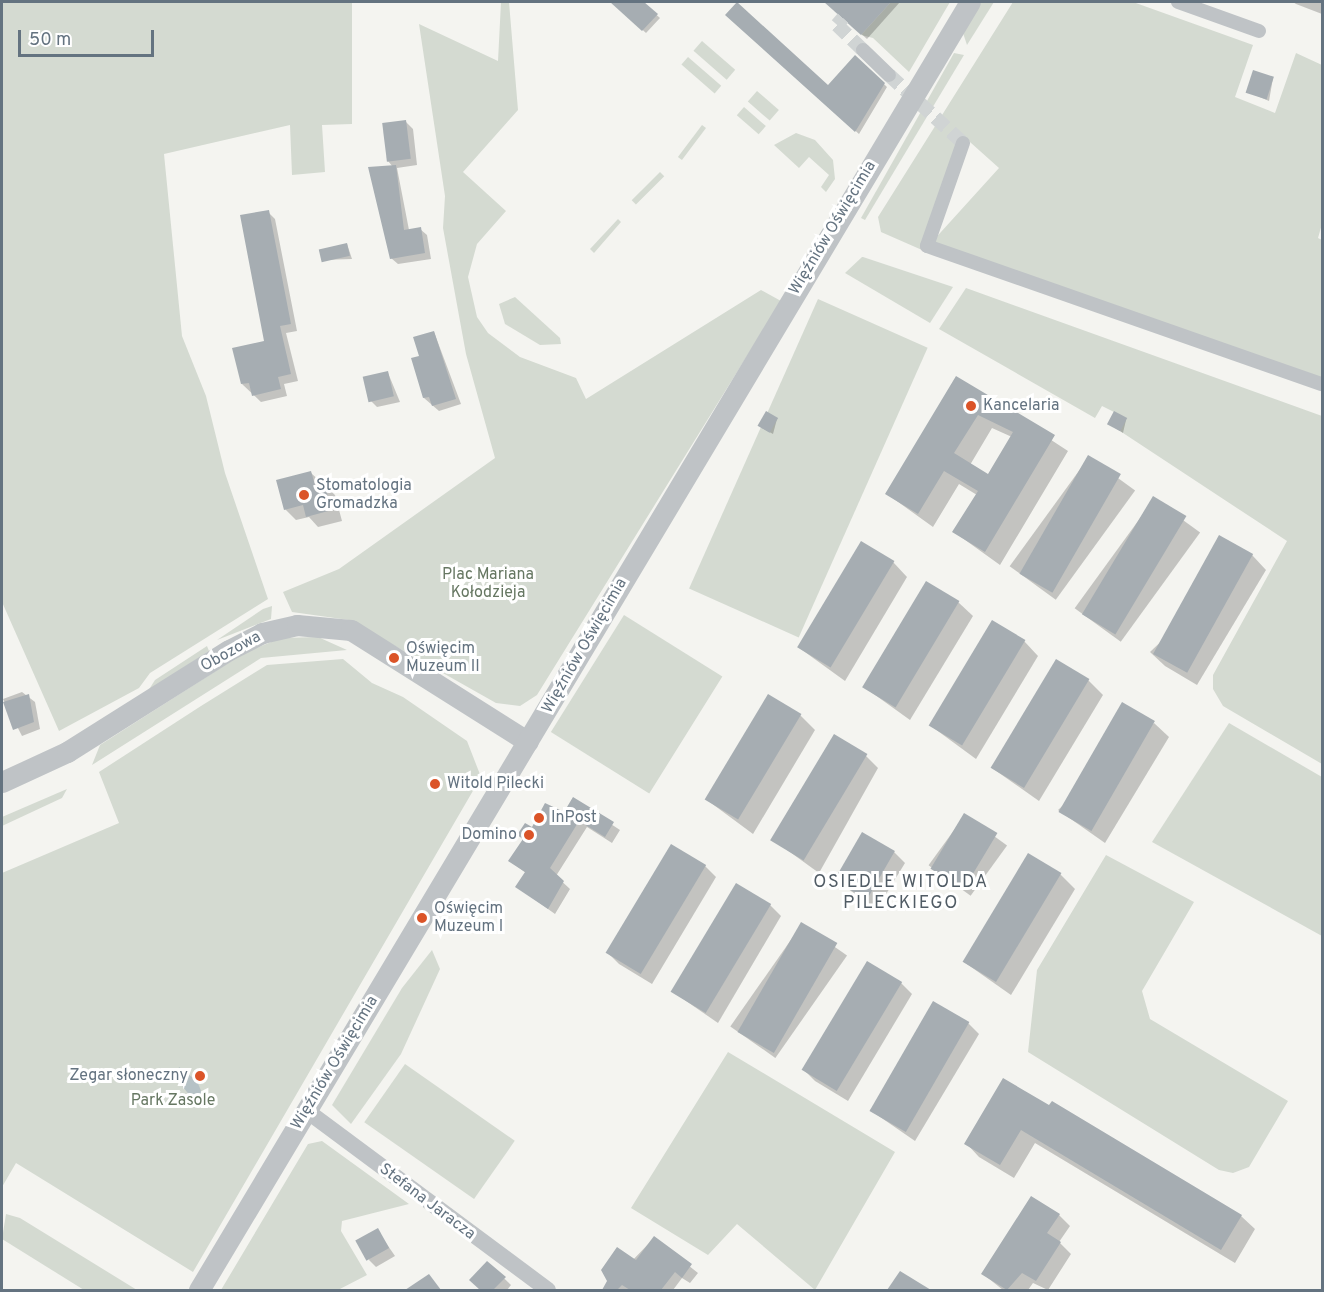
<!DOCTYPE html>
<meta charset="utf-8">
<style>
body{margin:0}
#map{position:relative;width:1324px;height:1292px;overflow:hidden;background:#f4f4f0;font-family:Overpass,sans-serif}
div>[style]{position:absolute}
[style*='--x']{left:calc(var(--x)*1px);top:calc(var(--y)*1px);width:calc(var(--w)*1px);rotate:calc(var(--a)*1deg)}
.green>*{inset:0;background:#d4dad1;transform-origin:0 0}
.water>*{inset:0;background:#b6c2c6}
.shadow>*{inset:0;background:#0003;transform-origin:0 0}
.building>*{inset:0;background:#a6adb2;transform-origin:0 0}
.pedestrian-tunnel>*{height:14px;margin-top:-7px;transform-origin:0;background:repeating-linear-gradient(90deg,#d0d4d4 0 14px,transparent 0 21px)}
.pedestrian>*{height:14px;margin:-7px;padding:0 7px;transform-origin:7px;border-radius:7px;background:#bfc3c6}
.minor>*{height:16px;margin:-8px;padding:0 8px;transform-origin:8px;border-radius:8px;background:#bfc3c6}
.tertiary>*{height:21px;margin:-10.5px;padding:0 10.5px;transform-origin:10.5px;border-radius:10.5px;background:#bfc3c6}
.dots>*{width:16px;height:16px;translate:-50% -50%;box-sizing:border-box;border:3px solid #fff;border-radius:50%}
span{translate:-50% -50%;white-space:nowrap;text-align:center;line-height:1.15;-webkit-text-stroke:6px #fff;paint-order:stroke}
.street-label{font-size:16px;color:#647380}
.poi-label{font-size:16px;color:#647380}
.left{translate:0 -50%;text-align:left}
.right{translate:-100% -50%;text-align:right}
.park-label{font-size:16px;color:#667762}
.neighbourhood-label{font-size:18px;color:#515c65;letter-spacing:1.5px}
.frame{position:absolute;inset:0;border:3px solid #647380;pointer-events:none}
.scale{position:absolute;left:18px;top:30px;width:136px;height:27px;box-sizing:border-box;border:3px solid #647380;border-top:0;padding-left:8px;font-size:18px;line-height:21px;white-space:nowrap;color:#647380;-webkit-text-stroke:4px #fff;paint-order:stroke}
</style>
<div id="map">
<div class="green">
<div style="clip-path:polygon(2px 2px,352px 2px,352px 124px,322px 125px,325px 172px,292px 175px,290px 125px,164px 154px,182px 336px,206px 396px,225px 473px,268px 599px,150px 673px,139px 688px,59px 731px,2px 602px)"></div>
<div style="clip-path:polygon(501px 2px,509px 2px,518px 110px,463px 172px,506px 211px,477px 244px,468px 277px,477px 317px,488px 333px,520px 357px,576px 378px,586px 399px,761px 290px,781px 301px,537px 695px,520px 706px,496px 703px,349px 620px,292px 612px,283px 592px,339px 569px,495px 458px,466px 354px,443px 228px,445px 196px,419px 24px,498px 61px)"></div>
<div style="clip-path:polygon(891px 2px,950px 2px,909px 72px,873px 38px,861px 35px)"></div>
<div style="clip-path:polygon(981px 2px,994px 2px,967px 45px,963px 33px)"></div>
<div style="clip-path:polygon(1013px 2px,1133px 2px,1253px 45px,1235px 97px,1275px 113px,1296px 53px,1322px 65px,1322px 224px,1318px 238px,1322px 240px,1322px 378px,931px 243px,999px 168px,961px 134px,922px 250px,881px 232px,878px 217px)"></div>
<div style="left:702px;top:41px;width:44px;height:13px;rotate:41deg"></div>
<div style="clip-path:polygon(954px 53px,964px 55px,865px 220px,861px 218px)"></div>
<div style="left:688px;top:57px;width:44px;height:10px;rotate:41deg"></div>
<div style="left:757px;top:91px;width:29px;height:14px;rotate:41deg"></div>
<div style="left:744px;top:107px;width:29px;height:11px;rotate:41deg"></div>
<div style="left:702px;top:125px;width:5px;height:40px;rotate:37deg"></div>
<div style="clip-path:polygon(796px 133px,815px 140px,833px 160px,835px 179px,826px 192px,821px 187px,829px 175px,809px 157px,799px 168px,774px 145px)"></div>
<div style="left:660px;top:172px;width:6px;height:40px;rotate:45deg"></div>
<div style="clip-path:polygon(618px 219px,621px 222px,594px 253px,590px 249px)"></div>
<div style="clip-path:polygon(862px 257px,863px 257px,953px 287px,930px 323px,845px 273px)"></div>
<div style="clip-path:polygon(966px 288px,1322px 416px,1322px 764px,1223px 706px,1213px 689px,1213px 675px,1287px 541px,1120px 431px,1126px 418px,1102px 406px,1095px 418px,939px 329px)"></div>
<div style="clip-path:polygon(515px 297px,560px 338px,561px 344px,540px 345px,505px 324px,499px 304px)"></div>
<div style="left:818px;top:299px;width:120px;height:317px;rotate:24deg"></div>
<div style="clip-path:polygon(272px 606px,271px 619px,217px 640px,263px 609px)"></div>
<div style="left:624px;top:615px;width:116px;height:138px;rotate:32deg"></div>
<div style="clip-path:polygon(318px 637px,347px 650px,261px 658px,92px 765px,100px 745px,244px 653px,281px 638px)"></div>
<div style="clip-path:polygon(207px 646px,209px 651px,148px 691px,155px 680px)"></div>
<div style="clip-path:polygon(343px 659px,372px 683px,403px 697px,467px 741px,481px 777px,193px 1272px,16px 1163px,2px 1187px,2px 873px,119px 823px,99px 772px,201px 706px,267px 665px)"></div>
<div style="clip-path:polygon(1229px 723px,1322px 777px,1322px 936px,1152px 842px)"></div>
<div style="clip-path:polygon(67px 789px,62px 798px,2px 826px,2px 817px)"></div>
<div style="clip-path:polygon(1106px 855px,1194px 902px,1142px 991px,1150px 1019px,1288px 1101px,1249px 1167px,1233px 1173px,1219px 1170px,1028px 1052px,1037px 970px)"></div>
<div style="clip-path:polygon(432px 950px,440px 969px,401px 1054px,351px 1124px,332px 1105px,402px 988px)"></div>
<div style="clip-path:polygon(728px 1052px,895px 1152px,815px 1290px,737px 1224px,708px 1255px,631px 1208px)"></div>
<div style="left:405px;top:1064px;width:134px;height:71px;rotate:35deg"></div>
<div style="clip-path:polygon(322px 1141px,409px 1204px,342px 1221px,341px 1231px,367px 1275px,338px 1290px,221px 1290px,308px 1144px)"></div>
<div style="clip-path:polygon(6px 1214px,20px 1218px,137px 1290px,84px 1290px,2px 1239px)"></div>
</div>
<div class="water">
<div style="clip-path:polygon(179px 1067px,197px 1081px,204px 1098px,194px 1101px,176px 1078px)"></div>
</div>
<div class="shadow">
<div style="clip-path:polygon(612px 2px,642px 2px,660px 18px,646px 33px)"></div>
<div style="clip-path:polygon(825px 2px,900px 2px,867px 39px)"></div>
<div style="clip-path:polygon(1293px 2px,1322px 2px,1322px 14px,1296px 4px)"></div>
<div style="clip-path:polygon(727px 15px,828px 87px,856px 57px,887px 87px,859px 134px)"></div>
<div style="clip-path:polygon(1273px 78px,1269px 101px,1248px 92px)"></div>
<div style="clip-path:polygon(406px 122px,413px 129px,417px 165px,397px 168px,409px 230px,420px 229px,427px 235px,431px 259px,398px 264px,391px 258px,393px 167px,388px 161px)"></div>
<div style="clip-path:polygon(268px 212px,275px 219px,297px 331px,286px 333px,298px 381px,284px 384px,287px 396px,261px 402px,242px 384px,265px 342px)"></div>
<div style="clip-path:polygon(347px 244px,352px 259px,321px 260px)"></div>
<div style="clip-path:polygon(434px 332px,461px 404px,439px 411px,424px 398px,421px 357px)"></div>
<div style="clip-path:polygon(388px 373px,400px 402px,377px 407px,370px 400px)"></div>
<div style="clip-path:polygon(evenodd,956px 378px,1068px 451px,1000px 565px,954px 532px,977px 495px,959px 484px,933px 527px,887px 494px,956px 378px,992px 428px,1012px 437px,988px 476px,970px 465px,992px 428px)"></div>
<div style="clip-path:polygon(777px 419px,773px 434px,762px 428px)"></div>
<div style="clip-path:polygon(1126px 420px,1123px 433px,1109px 424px)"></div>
<div style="left:1089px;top:457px;width:57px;height:135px;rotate:36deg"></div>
<div style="clip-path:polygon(311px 473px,335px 495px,342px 521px,318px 527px,309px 517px,296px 520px,285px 509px)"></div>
<div style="left:1154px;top:499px;width:57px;height:135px;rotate:36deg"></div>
<div style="clip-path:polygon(1252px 555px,1266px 570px,1197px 685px,1165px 666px,1150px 652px)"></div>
<div style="clip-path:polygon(893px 562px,907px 577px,845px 681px,798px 647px)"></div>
<div style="clip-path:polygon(958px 602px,973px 616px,910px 720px,864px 687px)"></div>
<div style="clip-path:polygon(1024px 641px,1038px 656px,976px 759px,931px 726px)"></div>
<div style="clip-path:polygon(1088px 680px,1103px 695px,1039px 801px,992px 768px)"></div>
<div style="clip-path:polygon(22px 692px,35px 702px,40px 729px,22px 736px,3px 699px)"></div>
<div style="clip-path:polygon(800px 715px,815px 730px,753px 834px,707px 800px)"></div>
<div style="clip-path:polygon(1154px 723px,1169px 737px,1105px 843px,1058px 810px)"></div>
<div style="clip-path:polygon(863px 753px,878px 768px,819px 873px,772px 839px)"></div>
<div style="clip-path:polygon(573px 799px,620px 830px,612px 843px,587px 827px,556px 876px,570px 889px,555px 914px,517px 887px,526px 873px,510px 861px,524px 841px,519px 835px,565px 814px)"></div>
<div style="left:965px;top:815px;width:52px;height:62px;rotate:36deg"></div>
<div style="clip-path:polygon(894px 852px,905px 863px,877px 909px,835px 880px)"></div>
<div style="clip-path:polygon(705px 866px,716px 877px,652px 984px,619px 964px,608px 953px)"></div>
<div style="clip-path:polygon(1060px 874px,1075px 889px,1011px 995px,964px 962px)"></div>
<div style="clip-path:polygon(770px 905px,781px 916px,718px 1023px,673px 992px)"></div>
<div style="left:802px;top:924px;width:55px;height:125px;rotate:35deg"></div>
<div style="clip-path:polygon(901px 983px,912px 994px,848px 1101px,815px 1081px,804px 1070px)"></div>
<div style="clip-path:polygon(968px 1023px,979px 1034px,915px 1141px,870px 1110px)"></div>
<div style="clip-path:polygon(1003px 1080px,1241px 1216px,1255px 1229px,1235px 1263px,1035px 1143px,1014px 1178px,979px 1157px,966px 1143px)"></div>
<div style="clip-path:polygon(1059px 1215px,1070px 1226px,1059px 1242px,1071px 1254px,1048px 1290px,1033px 1283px,1028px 1290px,1003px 1290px,983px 1274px)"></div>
<div style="clip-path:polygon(377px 1230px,395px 1256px,376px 1267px,369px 1260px)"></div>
<div style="clip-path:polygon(654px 1238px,698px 1273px,690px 1283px,682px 1278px,673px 1290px,604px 1290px)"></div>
<div style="clip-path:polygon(488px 1263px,511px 1285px,507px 1290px,481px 1290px,471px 1280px)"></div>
<div style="clip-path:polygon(900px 1273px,928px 1290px,889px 1290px)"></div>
</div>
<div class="building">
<div style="clip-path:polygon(610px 2px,644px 2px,658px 14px,642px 31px)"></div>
<div style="clip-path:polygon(737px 2px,828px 85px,855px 55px,885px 83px,855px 132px,725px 15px)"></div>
<div style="clip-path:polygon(824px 2px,891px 2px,861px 35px)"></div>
<div style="left:1253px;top:70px;width:22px;height:24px;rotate:18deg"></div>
<div style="left:406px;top:120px;width:39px;height:24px;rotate:83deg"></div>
<div style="clip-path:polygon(396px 165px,404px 230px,421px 227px,425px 253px,390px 259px,368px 167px)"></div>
<div style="clip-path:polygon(269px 210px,291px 324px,280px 326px,291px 374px,278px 377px,281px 389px,252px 396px,249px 383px,241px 384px,232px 348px,264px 341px,240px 215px)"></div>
<div style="left:347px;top:243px;width:13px;height:29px;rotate:77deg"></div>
<div style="clip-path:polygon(434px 331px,456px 399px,432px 406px,429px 397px,423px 398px,411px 358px,419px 356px,413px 337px)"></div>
<div style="left:388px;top:371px;width:26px;height:26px;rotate:77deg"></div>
<div style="clip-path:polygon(evenodd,956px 376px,1055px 435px,985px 552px,952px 532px,978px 491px,944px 471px,918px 514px,885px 494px,956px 376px,978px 415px,1013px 432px,988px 474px,954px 453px,978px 415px)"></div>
<div style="left:766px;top:411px;width:14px;height:17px;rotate:30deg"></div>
<div style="left:1114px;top:411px;width:15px;height:15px;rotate:28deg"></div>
<div style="left:1088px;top:455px;width:38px;height:137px;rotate:30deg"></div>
<div style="clip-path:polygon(311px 471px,315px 485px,324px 483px,332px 510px,306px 517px,303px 505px,284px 510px,276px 480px)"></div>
<div style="left:1153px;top:496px;width:39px;height:138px;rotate:31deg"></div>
<div style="left:1219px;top:535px;width:39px;height:136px;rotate:29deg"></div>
<div style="left:861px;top:541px;width:39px;height:124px;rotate:31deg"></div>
<div style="left:926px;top:581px;width:39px;height:124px;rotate:31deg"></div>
<div style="left:992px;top:620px;width:39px;height:123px;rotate:31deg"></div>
<div style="left:1056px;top:659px;width:39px;height:127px;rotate:31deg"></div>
<div style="clip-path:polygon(29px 694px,34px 722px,13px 730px,3px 702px)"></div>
<div style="left:768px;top:694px;width:39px;height:123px;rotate:31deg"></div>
<div style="left:1122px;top:702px;width:38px;height:127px;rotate:30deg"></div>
<div style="left:834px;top:734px;width:39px;height:124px;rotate:31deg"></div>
<div style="clip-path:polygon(573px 797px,614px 822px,605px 837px,579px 821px,550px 868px,564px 881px,548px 909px,515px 887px,525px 872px,508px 861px,523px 839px,517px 835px,525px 823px,532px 827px,545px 803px,564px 812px)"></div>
<div style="left:964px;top:813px;width:39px;height:65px;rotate:31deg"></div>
<div style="left:862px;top:832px;width:38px;height:56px;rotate:30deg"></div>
<div style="left:671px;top:844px;width:41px;height:127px;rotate:31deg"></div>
<div style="left:1028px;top:853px;width:39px;height:127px;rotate:31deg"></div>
<div style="left:736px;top:883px;width:41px;height:127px;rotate:31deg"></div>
<div style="left:801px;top:922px;width:42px;height:127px;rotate:30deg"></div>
<div style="left:867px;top:961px;width:41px;height:127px;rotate:31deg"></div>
<div style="left:933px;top:1001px;width:42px;height:127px;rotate:30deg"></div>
<div style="clip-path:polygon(1003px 1078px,1049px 1105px,1052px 1101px,1242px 1215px,1221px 1250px,1021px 1130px,1000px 1165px,964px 1144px)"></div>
<div style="clip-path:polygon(1031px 1196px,1060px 1214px,1047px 1233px,1061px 1242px,1036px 1281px,1022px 1273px,1007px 1290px,981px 1274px)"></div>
<div style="left:378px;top:1228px;width:23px;height:26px;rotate:61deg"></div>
<div style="clip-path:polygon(654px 1236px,692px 1264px,682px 1278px,675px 1272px,661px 1290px,630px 1290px,622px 1285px,617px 1290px,602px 1290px,607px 1281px,601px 1270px,617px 1247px,636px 1260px)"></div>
<div style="clip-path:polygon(487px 1261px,506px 1277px,493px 1290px,480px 1290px,469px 1280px)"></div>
<div style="clip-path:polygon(900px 1271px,931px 1290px,887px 1290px)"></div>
<div style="clip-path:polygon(429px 1274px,441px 1290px,405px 1290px)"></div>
</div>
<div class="pedestrian-tunnel">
<div style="--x:843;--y:18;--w:9;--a:131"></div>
<div style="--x:837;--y:25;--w:36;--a:44"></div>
<div style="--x:889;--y:75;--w:100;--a:42.6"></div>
</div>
<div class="pedestrian">
<div style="--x:1178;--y:2;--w:86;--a:19.7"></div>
<div style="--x:863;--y:50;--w:36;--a:44"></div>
<div style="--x:963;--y:143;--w:109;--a:109.3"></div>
<div style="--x:927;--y:246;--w:418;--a:19.3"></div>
</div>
<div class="minor">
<div style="--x:307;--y:1111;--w:300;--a:36.6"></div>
</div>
<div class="tertiary">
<div style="--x:2;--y:782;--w:72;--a:-24.8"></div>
<div style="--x:67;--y:752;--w:191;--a:-32.2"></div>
<div style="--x:229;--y:650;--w:37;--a:-27"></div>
<div style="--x:262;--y:633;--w:36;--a:-13"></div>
<div style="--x:297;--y:625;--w:54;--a:5.3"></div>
<div style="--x:351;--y:630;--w:209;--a:32.3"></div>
<div style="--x:199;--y:1290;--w:1501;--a:-59.1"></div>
</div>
<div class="dots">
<div style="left:971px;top:406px;background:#db5428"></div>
<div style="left:304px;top:495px;background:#db5428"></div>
<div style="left:394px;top:658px;background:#db5428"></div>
<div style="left:435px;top:784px;background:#db5428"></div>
<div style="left:539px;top:818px;background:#db5428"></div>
<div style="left:529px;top:835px;background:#db5428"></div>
<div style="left:422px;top:918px;background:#db5428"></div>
<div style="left:200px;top:1076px;background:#db5428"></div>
</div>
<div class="street-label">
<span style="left:833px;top:228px;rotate:-59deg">Więźniów Oświęcimia</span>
<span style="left:585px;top:646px;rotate:-60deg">Więźniów Oświęcimia</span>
<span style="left:231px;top:652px;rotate:-29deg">Obozowa</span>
<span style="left:335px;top:1063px;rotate:-59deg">Więźniów Oświęcimia</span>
<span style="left:427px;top:1202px;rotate:37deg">Stefana Jaracza</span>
</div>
<div class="poi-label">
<span class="left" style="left:983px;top:406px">Kancelaria</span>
<span class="left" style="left:316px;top:495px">Stomatologia<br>Gromadzka</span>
<span class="left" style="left:406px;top:658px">Oświęcim<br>Muzeum II</span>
<span class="left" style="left:447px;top:784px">Witold Pilecki</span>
<span class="left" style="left:551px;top:818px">InPost</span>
<span class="right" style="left:517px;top:835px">Domino</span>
<span class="left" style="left:434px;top:918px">Oświęcim<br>Muzeum I</span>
<span class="right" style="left:188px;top:1076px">Zegar słoneczny</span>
</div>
<div class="park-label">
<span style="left:488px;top:584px">Plac Mariana<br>Kołodzieja</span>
<span style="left:173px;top:1101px">Park Zasole</span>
</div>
<div class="neighbourhood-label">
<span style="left:901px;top:894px">OSIEDLE WITOLDA<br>PILECKIEGO</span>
</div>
<div class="frame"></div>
<div class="scale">50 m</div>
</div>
